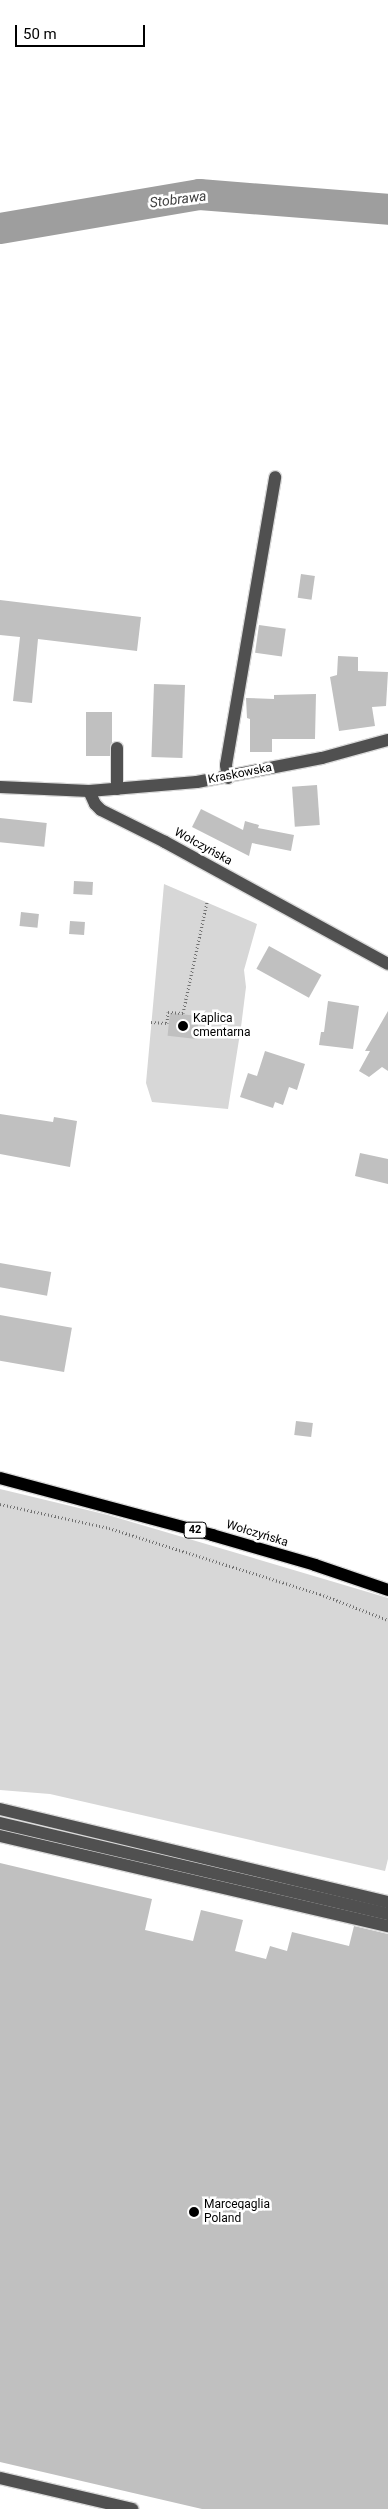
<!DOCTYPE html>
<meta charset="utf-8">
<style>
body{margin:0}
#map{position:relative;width:388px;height:2509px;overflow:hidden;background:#fff;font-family:Roboto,sans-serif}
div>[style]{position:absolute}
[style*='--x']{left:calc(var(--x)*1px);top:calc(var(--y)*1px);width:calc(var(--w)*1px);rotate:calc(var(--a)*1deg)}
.green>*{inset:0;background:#d7d7d7}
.river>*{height:31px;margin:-15.5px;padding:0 15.5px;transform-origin:15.5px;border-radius:15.5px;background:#9e9e9e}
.building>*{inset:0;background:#c0c0c0;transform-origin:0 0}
.path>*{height:3px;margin-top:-1.5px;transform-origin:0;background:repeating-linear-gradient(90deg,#727272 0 1px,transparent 0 3.5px)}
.roads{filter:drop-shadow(1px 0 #dbdbdb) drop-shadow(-1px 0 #dbdbdb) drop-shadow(0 1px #dbdbdb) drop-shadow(0 -1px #dbdbdb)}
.minor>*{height:12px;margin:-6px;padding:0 6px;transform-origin:6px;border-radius:6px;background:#505050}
.major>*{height:12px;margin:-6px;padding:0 6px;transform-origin:6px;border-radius:6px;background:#000}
.dots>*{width:14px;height:14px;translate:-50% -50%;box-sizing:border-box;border:2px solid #fff;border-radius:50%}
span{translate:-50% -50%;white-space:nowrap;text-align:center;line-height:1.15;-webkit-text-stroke:5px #fff;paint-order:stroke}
.shield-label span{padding:1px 4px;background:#fff;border:1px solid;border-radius:4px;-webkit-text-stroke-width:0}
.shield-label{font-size:11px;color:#000;font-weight:700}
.street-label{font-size:12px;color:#000}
.poi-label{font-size:12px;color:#000}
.left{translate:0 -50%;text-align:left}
.water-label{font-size:14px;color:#3f3f3f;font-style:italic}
.scale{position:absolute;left:15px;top:25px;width:130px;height:22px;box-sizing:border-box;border:2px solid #000;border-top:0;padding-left:6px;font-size:15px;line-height:18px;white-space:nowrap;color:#000;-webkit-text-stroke:4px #fff;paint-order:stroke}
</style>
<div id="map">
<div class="green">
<div style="clip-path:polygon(164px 884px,257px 924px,244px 970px,246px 987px,241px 1027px,228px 1109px,152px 1102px,146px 1083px)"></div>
<div style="clip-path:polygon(0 1489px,108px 1515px,388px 1598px,388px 1859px,385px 1871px,50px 1794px,0 1790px)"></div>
</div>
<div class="river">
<div style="--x:0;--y:228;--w:202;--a:-9.7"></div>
<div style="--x:199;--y:194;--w:190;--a:4.5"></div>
</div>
<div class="building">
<div style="left:301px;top:574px;width:14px;height:24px;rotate:8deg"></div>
<div style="clip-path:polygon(0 600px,141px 617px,137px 651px,38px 639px,32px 703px,13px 701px,20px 637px,0 635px)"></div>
<div style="left:259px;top:625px;width:27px;height:28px;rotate:8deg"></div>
<div style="clip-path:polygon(338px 656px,358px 657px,358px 671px,388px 672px,386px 706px,372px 707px,375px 726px,339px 731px,330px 677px,337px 675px)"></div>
<div style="left:154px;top:684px;width:31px;height:73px;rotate:2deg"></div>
<div style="clip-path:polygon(316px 694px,315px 739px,272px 739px,272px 752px,250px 752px,250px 719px,247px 718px,246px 698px,274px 699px,274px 695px)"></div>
<div style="left:86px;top:712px;width:26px;height:44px"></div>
<div style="left:317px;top:785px;width:40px;height:25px;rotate:86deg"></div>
<div style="clip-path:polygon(201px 809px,243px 830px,245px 821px,259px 825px,258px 828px,294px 835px,291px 851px,252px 843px,249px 856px,192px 827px)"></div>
<div style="left:0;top:818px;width:47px;height:24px;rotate:6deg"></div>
<div style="left:74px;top:881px;width:19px;height:13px;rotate:3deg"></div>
<div style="left:21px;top:912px;width:18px;height:14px;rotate:6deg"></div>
<div style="left:70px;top:921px;width:15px;height:13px;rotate:4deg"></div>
<div style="left:269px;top:946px;width:60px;height:26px;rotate:29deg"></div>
<div style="clip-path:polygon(328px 1001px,359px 1006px,353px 1049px,319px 1045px,321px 1032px,324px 1032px)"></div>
<div style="clip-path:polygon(388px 1011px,388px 1071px,382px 1067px,369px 1077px,359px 1071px,370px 1051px,365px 1051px)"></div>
<div style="left:170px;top:1013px;width:29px;height:23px;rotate:6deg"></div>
<div style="clip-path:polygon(265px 1051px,305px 1064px,297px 1090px,289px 1087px,283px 1105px,275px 1102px,273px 1108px,240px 1097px,248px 1073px,257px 1076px)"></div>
<div style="clip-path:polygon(0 1114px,53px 1122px,54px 1117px,77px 1121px,70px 1167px,0 1154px)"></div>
<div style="clip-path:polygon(360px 1153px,388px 1159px,388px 1184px,355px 1176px)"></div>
<div style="left:0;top:1263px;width:52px;height:24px;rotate:10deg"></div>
<div style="left:0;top:1315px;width:73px;height:45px;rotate:10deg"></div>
<div style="left:296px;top:1421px;width:17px;height:14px;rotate:7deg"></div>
<div style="clip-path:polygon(0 1863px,152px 1899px,145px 1930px,193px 1941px,201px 1910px,243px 1920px,235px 1951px,266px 1959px,270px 1946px,287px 1951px,292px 1932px,349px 1946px,354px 1926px,388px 1934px,388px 2509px,202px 2509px,0 2462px)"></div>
</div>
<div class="path">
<div style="--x:151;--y:1022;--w:16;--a:4"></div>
<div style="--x:167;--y:1023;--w:11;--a:-85"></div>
<div style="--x:168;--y:1012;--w:15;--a:4"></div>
<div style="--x:183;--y:1013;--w:114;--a:-77.8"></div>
<div style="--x:0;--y:1504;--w:112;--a:12.4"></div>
<div style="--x:109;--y:1528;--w:221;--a:17.4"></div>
<div style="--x:320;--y:1594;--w:73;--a:20.9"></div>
</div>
<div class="roads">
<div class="minor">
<div style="--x:228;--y:778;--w:13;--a:-99"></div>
<div style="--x:226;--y:765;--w:292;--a:-80.3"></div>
<div style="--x:0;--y:787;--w:89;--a:2.6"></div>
<div style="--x:89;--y:791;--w:108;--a:-4.8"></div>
<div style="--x:197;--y:782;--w:127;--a:-10.9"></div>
<div style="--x:322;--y:758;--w:68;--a:-15.3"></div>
<div style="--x:117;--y:789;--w:41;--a:-90"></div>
<div style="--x:89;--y:791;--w:14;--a:65"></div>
<div style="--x:95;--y:804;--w:8;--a:45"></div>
<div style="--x:101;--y:810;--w:72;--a:26.6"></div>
<div style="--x:165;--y:842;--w:254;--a:28.7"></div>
<div style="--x:0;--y:1809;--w:399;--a:13.5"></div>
<div style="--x:0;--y:1823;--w:399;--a:13.2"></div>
<div style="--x:0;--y:1836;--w:398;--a:13.1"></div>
<div style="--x:0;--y:2478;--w:136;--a:13.2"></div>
</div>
<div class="major">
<div style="--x:0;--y:1478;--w:220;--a:15"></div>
<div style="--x:212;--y:1535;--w:107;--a:16.2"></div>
<div style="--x:315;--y:1565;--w:77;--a:18.9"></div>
</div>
</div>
<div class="dots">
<div style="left:183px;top:1026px;background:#000"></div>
<div style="left:194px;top:2212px;background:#000"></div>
</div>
<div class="shield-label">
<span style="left:195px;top:1530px">42</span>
</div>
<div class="street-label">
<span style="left:240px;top:774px;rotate:-11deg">Kraskowska</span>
<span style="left:203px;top:847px;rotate:29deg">Wołczyńska</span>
<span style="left:257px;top:1534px;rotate:17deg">Wołczyńska</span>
</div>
<div class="poi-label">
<span class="left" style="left:193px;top:1026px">Kaplica<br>cmentarna</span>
<span class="left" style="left:204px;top:2212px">Marcegaglia<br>Poland</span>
</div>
<div class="water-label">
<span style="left:178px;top:199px;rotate:-7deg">Stobrawa</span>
</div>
<div class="scale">50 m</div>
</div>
